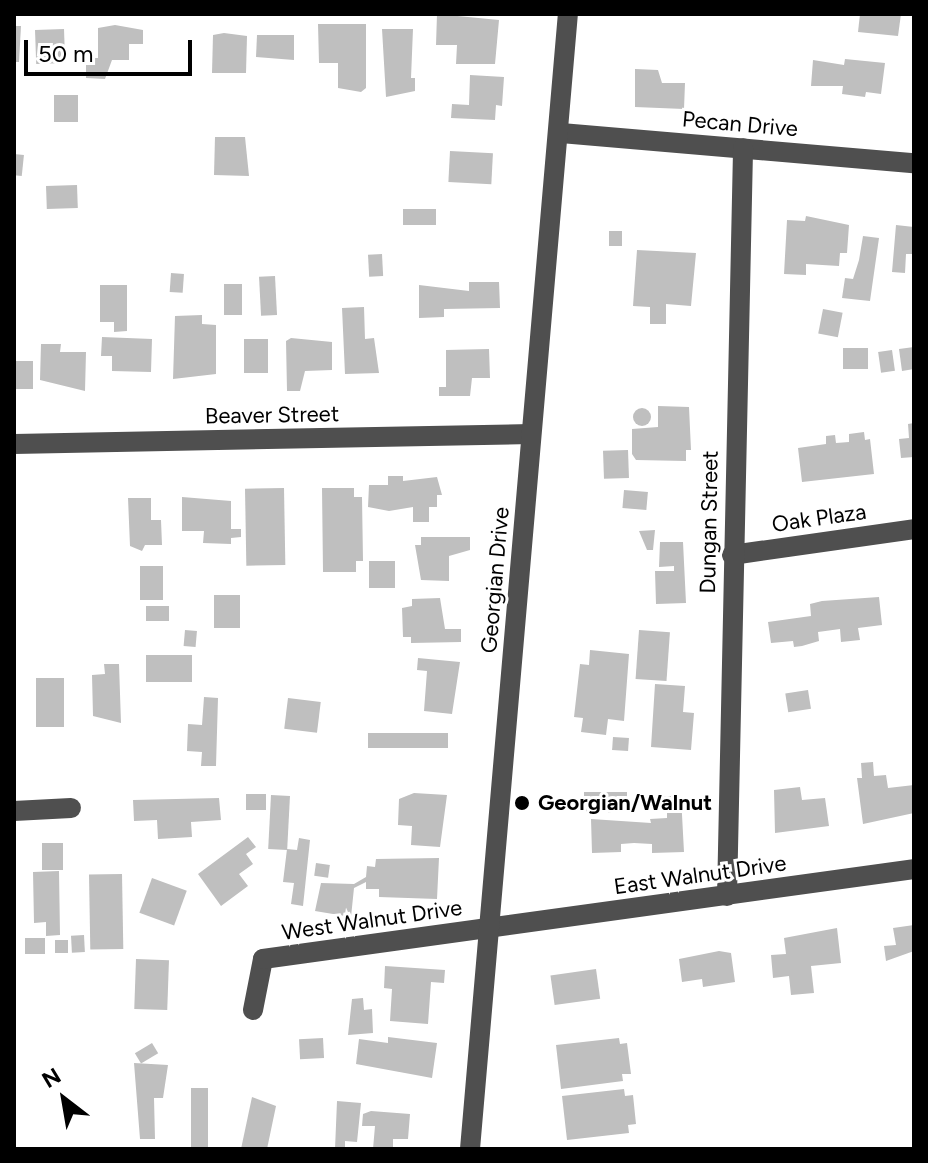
<!DOCTYPE html>
<style>
body{margin:0}
#map{position:relative;width:928px;height:1163px;overflow:hidden;background:#fff;font-family:Figtree,sans-serif}
div>[style]{position:absolute}
[style*='--x']{left:calc(var(--x)*1px);top:calc(var(--y)*1px);width:calc(var(--w)*1px);rotate:calc(var(--a)*1deg)}
.building>*{inset:0;background:#bfbfbf;transform-origin:0 0}
.round{border-radius:50%}
.minor>*{height:20px;margin:-10px;padding:0 10px;transform-origin:10px;border-radius:10px;background:#4f4f4f}
.dots>*{width:22px;height:22px;translate:-50% -50%;box-sizing:border-box;border:4px solid #fff;border-radius:50%}
span{translate:-50% -50%;white-space:nowrap;text-align:center;line-height:1.15;-webkit-text-stroke:6px #fff;paint-order:stroke}
.street-label{font-size:22px;color:#000}
.poi-label{font-size:22px;color:#000;font-weight:700}
.left{translate:0 -50%;text-align:left}
.frame{position:absolute;inset:0;border:16px solid #000;pointer-events:none}
.north{position:absolute;left:24px;top:1059px;width:80px;height:80px;-webkit-text-stroke:6px #fff;paint-order:stroke;rotate:329deg;font-size:22px;font-weight:700;line-height:32px;text-align:center;color:#000}
.north::after{content:'';display:block;margin:auto;width:28px;height:36px;background:#000;clip-path:polygon(50% 0,100% 100%,50% 72%,0 100%)}
.scale{position:absolute;left:24px;top:40px;width:168px;height:36px;box-sizing:border-box;border:4px solid #000;border-top:0;padding-left:10px;font-size:24px;line-height:28px;white-space:nowrap;color:#000;-webkit-text-stroke:6px #fff;paint-order:stroke}
</style>
<div id="map">
<div class="building">
<div style="clip-path:polygon(437px 14px,499px 20px,495px 64px,456px 64px,457px 45px,436px 45px)"></div>
<div style="clip-path:polygon(860px 14px,901px 14px,898px 36px,858px 32px)"></div>
<div style="clip-path:polygon(318px 24px,366px 24px,366px 88px,361px 92px,338px 88px,338px 63px,319px 63px)"></div>
<div style="clip-path:polygon(115px 25px,143px 30px,143px 44px,129px 44px,129px 60px,112px 60px,105px 79px,86px 78px,86px 58px,98px 58px,98px 28px)"></div>
<div style="clip-path:polygon(14px 26px,21px 26px,19px 62px,14px 62px)"></div>
<div style="left:64px;top:29px;width:34px;height:29px;rotate:88deg"></div>
<div style="clip-path:polygon(382px 29px,413px 29px,411px 78px,415px 78px,415px 91px,386px 97px)"></div>
<div style="clip-path:polygon(224px 33px,247px 36px,246px 73px,212px 73px,213px 35px)"></div>
<div style="clip-path:polygon(257px 35px,294px 35px,294px 60px,256px 57px)"></div>
<div style="clip-path:polygon(845px 59px,885px 63px,881px 94px,866px 92px,865px 97px,842px 94px,843px 86px,811px 86px,813px 60px,844px 65px)"></div>
<div style="clip-path:polygon(635px 69px,658px 70px,662px 83px,685px 83px,684px 109px,635px 107px)"></div>
<div style="clip-path:polygon(470px 75px,504px 77px,502px 106px,496px 105px,495px 120px,451px 118px,452px 104px,469px 105px)"></div>
<div style="left:54px;top:95px;width:24px;height:27px"></div>
<div style="clip-path:polygon(215px 137px,245px 137px,249px 176px,214px 175px)"></div>
<div style="left:450px;top:151px;width:43px;height:31px;rotate:3deg"></div>
<div style="left:14px;top:154px;width:10px;height:21px;rotate:6deg"></div>
<div style="left:77px;top:185px;width:23px;height:31px;rotate:88deg"></div>
<div style="left:403px;top:209px;width:33px;height:16px"></div>
<div style="clip-path:polygon(806px 216px,849px 225px,847px 253px,840px 253px,839px 266px,806px 264px,806px 275px,784px 274px,787px 220px,805px 221px)"></div>
<div style="clip-path:polygon(896px 225px,914px 227px,914px 254px,906px 254px,905px 273px,892px 272px)"></div>
<div style="left:609px;top:231px;width:13px;height:15px"></div>
<div style="clip-path:polygon(863px 236px,879px 238px,870px 301px,842px 298px,845px 278px,853px 279px,859px 260px)"></div>
<div style="clip-path:polygon(637px 250px,696px 253px,691px 306px,666px 304px,666px 324px,650px 324px,650px 307px,633px 306px)"></div>
<div style="left:382px;top:254px;width:22px;height:14px;rotate:87deg"></div>
<div style="left:171px;top:273px;width:13px;height:19px;rotate:4deg"></div>
<div style="left:275px;top:276px;width:39px;height:16px;rotate:87deg"></div>
<div style="clip-path:polygon(469px 282px,499px 282px,500px 308px,444px 309px,444px 317px,419px 318px,419px 285px,469px 291px)"></div>
<div style="left:224px;top:284px;width:18px;height:31px"></div>
<div style="clip-path:polygon(100px 285px,127px 285px,127px 331px,114px 332px,114px 322px,100px 322px)"></div>
<div style="clip-path:polygon(364px 307px,365px 339px,374px 338px,379px 373px,345px 374px,342px 308px)"></div>
<div style="left:823px;top:309px;width:20px;height:25px;rotate:11deg"></div>
<div style="clip-path:polygon(202px 315px,202px 324px,216px 325px,216px 374px,173px 379px,175px 316px)"></div>
<div style="clip-path:polygon(102px 337px,152px 339px,151px 372px,112px 371px,112px 356px,101px 356px)"></div>
<div style="clip-path:polygon(291px 338px,332px 342px,332px 370px,305px 371px,300px 391px,287px 391px,286px 341px)"></div>
<div style="left:244px;top:339px;width:24px;height:34px"></div>
<div style="clip-path:polygon(41px 344px,61px 344px,60px 352px,86px 352px,85px 391px,40px 380px)"></div>
<div style="clip-path:polygon(914px 347px,914px 369px,902px 371px,899px 349px)"></div>
<div style="left:843px;top:348px;width:25px;height:21px"></div>
<div style="clip-path:polygon(489px 349px,490px 378px,472px 378px,470px 396px,439px 396px,439px 387px,446px 387px,446px 350px)"></div>
<div style="left:892px;top:350px;width:21px;height:14px;rotate:82deg"></div>
<div style="left:14px;top:361px;width:19px;height:28px"></div>
<div style="clip-path:polygon(658px 406px,689px 407px,691px 450px,686px 450px,686px 461px,636px 460px,632px 454px,632px 429px,658px 427px)"></div>
<div class="round" style="left:633px;top:408px;width:18px;height:18px"></div>
<div style="clip-path:polygon(914px 423px,914px 457px,901px 458px,899px 439px,909px 438px,908px 424px)"></div>
<div style="clip-path:polygon(864px 432px,865px 440px,870px 439px,874px 474px,802px 482px,798px 448px,826px 444px,826px 436px,835px 435px,836px 443px,849px 442px,849px 434px)"></div>
<div style="left:628px;top:450px;width:28px;height:25px;rotate:88deg"></div>
<div style="clip-path:polygon(388px 476px,403px 476px,403px 481px,437px 477px,442px 495px,437px 495px,437px 507px,429px 507px,429px 522px,413px 522px,413px 507px,389px 511px,368px 507px,369px 485px,388px 485px)"></div>
<div style="left:284px;top:488px;width:77px;height:39px;rotate:89deg"></div>
<div style="clip-path:polygon(322px 488px,354px 488px,354px 497px,362px 497px,363px 561px,356px 561px,356px 572px,323px 572px)"></div>
<div style="left:624px;top:490px;width:24px;height:18px;rotate:5deg"></div>
<div style="clip-path:polygon(182px 497px,231px 501px,231px 529px,241px 529px,241px 537px,231px 538px,231px 544px,203px 543px,204px 531px,182px 531px)"></div>
<div style="clip-path:polygon(128px 498px,151px 498px,151px 520px,161px 520px,162px 545px,145px 545px,142px 551px,130px 546px)"></div>
<div style="clip-path:polygon(655px 530px,653px 550px,647px 550px,639px 531px)"></div>
<div style="clip-path:polygon(421px 537px,470px 537px,470px 550px,449px 556px,449px 581px,421px 580px,415px 545px,421px 545px)"></div>
<div style="clip-path:polygon(660px 542px,683px 542px,686px 603px,656px 604px,655px 571px,674px 571px,674px 566px,659px 567px)"></div>
<div style="left:369px;top:561px;width:26px;height:27px"></div>
<div style="left:163px;top:566px;width:34px;height:23px;rotate:90deg"></div>
<div style="left:214px;top:595px;width:26px;height:33px"></div>
<div style="clip-path:polygon(879px 597px,882px 625px,858px 628px,860px 640px,841px 642px,840px 629px,818px 632px,819px 641px,802px 646px,794px 647px,793px 641px,771px 643px,768px 622px,811px 616px,810px 604px,822px 601px)"></div>
<div style="clip-path:polygon(440px 598px,445px 629px,461px 629px,461px 642px,411px 643px,411px 637px,403px 637px,402px 608px,412px 606px,412px 599px)"></div>
<div style="left:146px;top:606px;width:23px;height:15px"></div>
<div style="left:185px;top:630px;width:12px;height:16px;rotate:5deg"></div>
<div style="left:639px;top:630px;width:31px;height:49px;rotate:4deg"></div>
<div style="clip-path:polygon(590px 650px,629px 654px,624px 721px,608px 719px,606px 735px,581px 732px,583px 718px,574px 717px,580px 664px,589px 665px)"></div>
<div style="left:192px;top:655px;width:27px;height:46px;rotate:90deg"></div>
<div style="clip-path:polygon(418px 658px,460px 662px,452px 714px,424px 711px,427px 671px,417px 670px)"></div>
<div style="clip-path:polygon(104px 664px,119px 664px,121px 723px,93px 716px,92px 675px,105px 674px)"></div>
<div style="left:36px;top:678px;width:28px;height:49px"></div>
<div style="clip-path:polygon(655px 684px,685px 686px,683px 712px,694px 713px,691px 750px,651px 747px)"></div>
<div style="left:808px;top:690px;width:19px;height:23px;rotate:81deg"></div>
<div style="clip-path:polygon(204px 697px,218px 698px,216px 766px,201px 766px,202px 752px,187px 751px,188px 724px,202px 725px)"></div>
<div style="left:288px;top:698px;width:33px;height:31px;rotate:7deg"></div>
<div style="left:448px;top:733px;width:15px;height:80px;rotate:90deg"></div>
<div style="left:613px;top:737px;width:16px;height:13px;rotate:4deg"></div>
<div style="clip-path:polygon(873px 762px,874px 776px,886px 775px,888px 788px,914px 785px,914px 813px,863px 824px,857px 778px,862px 778px,861px 763px)"></div>
<div style="clip-path:polygon(800px 787px,802px 800px,825px 798px,829px 826px,775px 833px,774px 790px)"></div>
<div style="left:584px;top:792px;width:43px;height:21px"></div>
<div style="clip-path:polygon(414px 793px,447px 795px,440px 847px,411px 845px,412px 826px,398px 825px,399px 799px)"></div>
<div style="left:246px;top:794px;width:20px;height:16px"></div>
<div style="left:271px;top:795px;width:19px;height:54px;rotate:3deg"></div>
<div style="clip-path:polygon(658px 796px,681px 796px,684px 852px,652px 853px,652px 844px,634px 843px,621px 844px,621px 852px,592px 853px,591px 819px,651px 823px,650px 819px,667px 818px,667px 809px,658px 809px)"></div>
<div style="clip-path:polygon(219px 798px,221px 820px,191px 822px,192px 837px,158px 839px,157px 820px,134px 821px,133px 800px)"></div>
<div style="clip-path:polygon(248px 837px,256px 847px,246px 854px,253px 864px,239px 874px,248px 886px,221px 906px,198px 874px)"></div>
<div style="clip-path:polygon(299px 838px,310px 840px,303px 906px,291px 904px,294px 883px,283px 882px,287px 849px,297px 850px)"></div>
<div style="left:42px;top:843px;width:21px;height:27px"></div>
<div style="clip-path:polygon(439px 858px,437px 899px,379px 897px,379px 889px,366px 889px,366px 882px,354px 888px,351px 917px,315px 911px,321px 883px,354px 884px,366px 877px,367px 866px,375px 867px,376px 859px)"></div>
<div style="left:316px;top:863px;width:14px;height:13px;rotate:8deg"></div>
<div style="clip-path:polygon(59px 871px,60px 935px,46px 936px,46px 922px,34px 923px,33px 872px)"></div>
<div style="left:122px;top:874px;width:75px;height:33px;rotate:89deg"></div>
<div style="left:152px;top:878px;width:37px;height:37px;rotate:20deg"></div>
<div style="clip-path:polygon(914px 925px,914px 951px,886px 961px,884px 946px,896px 945px,893px 928px)"></div>
<div style="clip-path:polygon(837px 928px,841px 963px,811px 966px,814px 993px,791px 995px,789px 976px,773px 978px,771px 955px,786px 954px,784px 938px)"></div>
<div style="left:84px;top:935px;width:17px;height:13px;rotate:87deg"></div>
<div style="left:25px;top:938px;width:20px;height:16px"></div>
<div style="left:55px;top:940px;width:13px;height:13px"></div>
<div style="clip-path:polygon(719px 951px,731px 953px,735px 982px,703px 987px,702px 979px,682px 982px,679px 959px)"></div>
<div style="left:136px;top:959px;width:33px;height:50px;rotate:2deg"></div>
<div style="clip-path:polygon(385px 966px,445px 970px,444px 983px,431px 982px,428px 1024px,390px 1021px,392px 989px,384px 988px)"></div>
<div style="left:596px;top:969px;width:30px;height:46px;rotate:82deg"></div>
<div style="clip-path:polygon(363px 998px,364px 1010px,372px 1009px,373px 1033px,348px 1035px,352px 999px)"></div>
<div style="clip-path:polygon(388px 1037px,437px 1043px,432px 1078px,356px 1064px,359px 1039px,388px 1043px)"></div>
<div style="left:323px;top:1038px;width:20px;height:24px;rotate:87deg"></div>
<div style="clip-path:polygon(619px 1038px,620px 1044px,627px 1043px,631px 1074px,622px 1074px,623px 1081px,561px 1089px,556px 1045px)"></div>
<div style="left:152px;top:1043px;width:12px;height:20px;rotate:59deg"></div>
<div style="clip-path:polygon(134px 1063px,168px 1065px,163px 1098px,154px 1098px,155px 1139px,140px 1139px)"></div>
<div style="left:191px;top:1088px;width:17px;height:61px"></div>
<div style="clip-path:polygon(624px 1089px,625px 1096px,633px 1095px,636px 1124px,628px 1125px,629px 1133px,567px 1140px,562px 1096px)"></div>
<div style="clip-path:polygon(252px 1097px,276px 1106px,267px 1149px,241px 1149px)"></div>
<div style="clip-path:polygon(337px 1101px,361px 1103px,357px 1142px,345px 1141px,345px 1149px,335px 1149px)"></div>
<div style="clip-path:polygon(371px 1111px,410px 1114px,408px 1139px,393px 1139px,393px 1149px,373px 1149px,375px 1126px,362px 1126px,363px 1114px)"></div>
</div>
<div class="minor">
<div style="--x:561;--y:133;--w:354;--a:4.9"></div>
<div style="--x:14;--y:444;--w:517;--a:-1.11"></div>
<div style="--x:732;--y:555;--w:184;--a:-8.1"></div>
<div style="--x:14;--y:811;--w:57;--a:-3"></div>
<div style="--x:727;--y:896;--w:748;--a:-88.77"></div>
<div style="--x:253;--y:1010;--w:52;--a:-78.9"></div>
<div style="--x:263;--y:959;--w:657;--a:-7.87"></div>
<div style="--x:470;--y:1149;--w:1139;--a:-85.07"></div>
</div>
<div class="dots">
<div style="left:522px;top:803px;background:#000"></div>
</div>
<div class="street-label">
<span style="left:740px;top:124px;rotate:5deg">Pecan Drive</span>
<span style="left:272px;top:415px;rotate:-1deg">Beaver Street</span>
<span style="left:819px;top:518px;rotate:-8deg">Oak Plaza</span>
<span style="left:709px;top:522px;rotate:-89deg">Dungan Street</span>
<span style="left:495px;top:580px;rotate:-85deg">Georgian Drive</span>
<span style="left:700px;top:875px;rotate:-8deg">East Walnut Drive</span>
<span style="left:372px;top:920px;rotate:-8deg">West Walnut Drive</span>
</div>
<div class="poi-label">
<span class="left" style="left:538px;top:803px">Georgian/Walnut</span>
</div>
<div class="frame"></div>
<div class="north">N</div>
<div class="scale">50 m</div>
</div>
